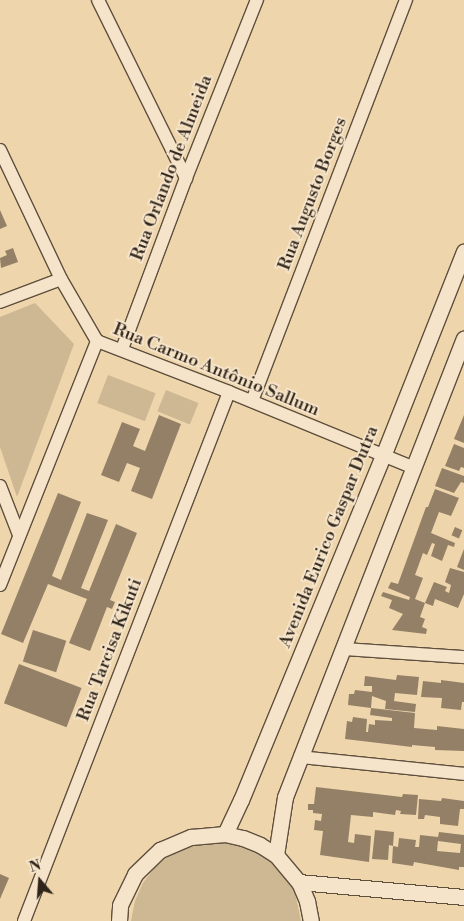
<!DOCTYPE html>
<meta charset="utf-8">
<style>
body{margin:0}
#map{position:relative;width:464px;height:921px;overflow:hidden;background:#efd5ac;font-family:"Libre Bodoni",serif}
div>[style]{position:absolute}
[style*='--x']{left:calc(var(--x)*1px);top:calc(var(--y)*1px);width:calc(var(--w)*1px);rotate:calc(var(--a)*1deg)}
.green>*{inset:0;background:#ceb793;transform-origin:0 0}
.building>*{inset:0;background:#938066;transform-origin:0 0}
.roads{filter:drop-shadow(1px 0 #5f503e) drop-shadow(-1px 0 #5f503e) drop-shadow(0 1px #5f503e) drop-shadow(0 -1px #5f503e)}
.minor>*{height:12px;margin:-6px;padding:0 6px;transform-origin:6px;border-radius:6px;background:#f5e4c9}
.tertiary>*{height:15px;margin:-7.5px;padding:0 7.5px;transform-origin:7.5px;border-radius:7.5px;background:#f5e4c9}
span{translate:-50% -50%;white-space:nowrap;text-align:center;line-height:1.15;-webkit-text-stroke:4px #f5e4c9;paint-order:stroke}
.street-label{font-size:18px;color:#2f241a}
.north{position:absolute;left:15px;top:856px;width:50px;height:50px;-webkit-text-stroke:4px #f5e4c9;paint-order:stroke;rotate:342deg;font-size:14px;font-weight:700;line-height:20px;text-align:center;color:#2f241a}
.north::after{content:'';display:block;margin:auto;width:18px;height:22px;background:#2f241a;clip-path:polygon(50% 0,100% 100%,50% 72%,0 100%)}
</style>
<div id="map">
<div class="green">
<div style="clip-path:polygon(35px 303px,74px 344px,17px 497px,0 447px,0 317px)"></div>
<div style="left:108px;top:375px;width:51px;height:30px;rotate:21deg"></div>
<div style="left:166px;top:390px;width:35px;height:23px;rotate:22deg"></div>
<div style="clip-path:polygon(210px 841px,231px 842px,251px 848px,269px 859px,284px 874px,295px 892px,301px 921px,131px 921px,135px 901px,143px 883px,155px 867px,171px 854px,190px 845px)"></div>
</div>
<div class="building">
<div style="clip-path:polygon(0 210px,7px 226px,0 229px)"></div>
<div style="clip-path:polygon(13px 248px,18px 262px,1px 268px,0 258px,7px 255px,5px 251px)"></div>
<div style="clip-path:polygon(159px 415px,181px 424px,152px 499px,131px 491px,140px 468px,127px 463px,119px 482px,101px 475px,122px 422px,140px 429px,133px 446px,145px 451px)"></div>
<div style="clip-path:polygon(464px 415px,464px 443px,454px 439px)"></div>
<div style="clip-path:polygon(454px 444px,464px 448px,464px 468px,461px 467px,459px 471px,445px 466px)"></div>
<div style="clip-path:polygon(442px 468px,464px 476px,464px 483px,461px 482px,454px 493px,435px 486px)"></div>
<div style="clip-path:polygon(435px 489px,459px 498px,451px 516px,439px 512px,431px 533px,455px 543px,454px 547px,448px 545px,442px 561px,431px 556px,435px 544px,432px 543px,427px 555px,423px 553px,415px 575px,423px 578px,415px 599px,425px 603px,434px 582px,447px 587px,445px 591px,449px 593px,451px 585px,445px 582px,450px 568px,464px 572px,464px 594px,458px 608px,435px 599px,433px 606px,425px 603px,420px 617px,425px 619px,422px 627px,427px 629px,426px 634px,392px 630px,403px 614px,389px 608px,392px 600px,381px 596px,383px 592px,409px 600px,410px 597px,388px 588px,391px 582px,398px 584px,426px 507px,428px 507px)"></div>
<div style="clip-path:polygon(58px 493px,81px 502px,52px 576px,61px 580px,87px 513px,108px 520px,81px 588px,89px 591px,116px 524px,137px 533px,110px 600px,115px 602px,112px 609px,107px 607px,90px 651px,69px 643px,87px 599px,48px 584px,23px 643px,1px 634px)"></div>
<div style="left:455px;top:527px;width:8px;height:9px;rotate:23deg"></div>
<div style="clip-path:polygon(464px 549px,464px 570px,457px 567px)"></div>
<div style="left:33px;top:630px;width:35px;height:33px;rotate:18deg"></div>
<div style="left:19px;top:664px;width:67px;height:42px;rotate:21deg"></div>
<div style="clip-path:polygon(397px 675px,419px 677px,417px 695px,395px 693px,394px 701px,416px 704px,415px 712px,385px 709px,386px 701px,372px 696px,371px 708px,348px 705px,349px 694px,354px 694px,355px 690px,372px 692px,372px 686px,364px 686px,365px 676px,396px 680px)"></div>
<div style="clip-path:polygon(441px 680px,464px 683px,464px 702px,462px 702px,461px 710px,441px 708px,442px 698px,421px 697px,423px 681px,441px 683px)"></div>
<div style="clip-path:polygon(371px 708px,415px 713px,414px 728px,437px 730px,437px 726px,464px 729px,464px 751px,435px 750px,435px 747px,412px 745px,412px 747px,345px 739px,347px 721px,352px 722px,353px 717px,367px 719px,366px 732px,368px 732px,369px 724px,375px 725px,375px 720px,392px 721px,392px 718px,370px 715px)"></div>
<div style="clip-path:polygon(316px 787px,402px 797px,403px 794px,418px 795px,416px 815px,400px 814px,401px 811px,396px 810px,395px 815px,373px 812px,373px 817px,351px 815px,348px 842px,354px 843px,355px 834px,371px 836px,369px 862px,320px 855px,323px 831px,314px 830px,315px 820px,321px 821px,322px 814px,313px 813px,313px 810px,308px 810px,308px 804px,314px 804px)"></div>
<div style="clip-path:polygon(442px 798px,464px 801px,464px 809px,460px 809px,458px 826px,440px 824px,440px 817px,425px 815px,424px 819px,418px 819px,419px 799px,441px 801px)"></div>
<div style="clip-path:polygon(375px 830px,394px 832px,393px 846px,389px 845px,388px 860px,372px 859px)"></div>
<div style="clip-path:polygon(evenodd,439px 832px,464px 835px,464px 867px,459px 867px,459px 870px,414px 862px,413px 866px,392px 863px,393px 846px,398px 847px,399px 838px,416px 840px,415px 847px,419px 847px,420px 835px,438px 837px,439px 832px,438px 841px,461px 844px,460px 853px,437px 851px,438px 841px)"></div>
<div style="clip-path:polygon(0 874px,9px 878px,0 899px)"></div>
</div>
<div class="roads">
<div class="minor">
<div style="--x:98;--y:0;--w:199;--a:63.7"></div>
<div style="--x:0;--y:150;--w:143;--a:64.7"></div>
<div style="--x:61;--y:279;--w:72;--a:59.9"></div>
<div style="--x:97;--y:341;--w:142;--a:21.1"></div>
<div style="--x:229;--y:392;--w:200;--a:22.3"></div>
<div style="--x:0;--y:302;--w:65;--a:-20.7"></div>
<div style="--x:122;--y:349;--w:183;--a:-69.5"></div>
<div style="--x:186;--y:178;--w:192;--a:-68.3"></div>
<div style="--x:252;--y:401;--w:430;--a:-69"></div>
<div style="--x:0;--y:486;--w:53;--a:68.8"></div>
<div style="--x:0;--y:585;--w:263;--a:-68.3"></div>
<div style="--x:343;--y:649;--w:121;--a:3.8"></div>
<div style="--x:300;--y:757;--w:165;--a:5.9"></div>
<div style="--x:24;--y:921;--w:567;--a:-68.82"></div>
</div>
<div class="tertiary">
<div style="--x:225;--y:834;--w:38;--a:-65"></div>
<div style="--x:241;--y:800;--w:372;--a:-67.6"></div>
<div style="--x:383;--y:456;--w:220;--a:-68.4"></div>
<div style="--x:276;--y:855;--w:59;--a:-81.2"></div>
<div style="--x:285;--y:797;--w:492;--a:-68.7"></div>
<div style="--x:299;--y:882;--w:166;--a:5.2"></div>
<div style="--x:119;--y:921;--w:16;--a:-86"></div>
<div style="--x:120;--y:905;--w:34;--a:-64"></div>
<div style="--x:135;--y:874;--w:35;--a:-44"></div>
<div style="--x:160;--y:850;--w:34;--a:-23"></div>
<div style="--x:191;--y:837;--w:34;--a:-5"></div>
<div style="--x:225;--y:834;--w:18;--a:13"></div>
<div style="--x:243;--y:838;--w:18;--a:22"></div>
<div style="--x:260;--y:845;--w:19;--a:32"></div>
<div style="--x:276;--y:855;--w:35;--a:50"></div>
<div style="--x:299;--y:882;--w:21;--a:67"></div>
<div style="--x:307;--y:901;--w:20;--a:79"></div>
</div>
</div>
<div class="street-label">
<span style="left:172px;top:168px;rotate:-69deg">Rua Orlando de Almeida</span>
<span style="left:313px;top:194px;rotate:-69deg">Rua Augusto Borges</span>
<span style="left:216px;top:370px;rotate:22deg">Rua Carmo Antônio Sallum</span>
<span style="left:329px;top:537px;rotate:-68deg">Avenida Eurico Gaspar Dutra</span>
<span style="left:110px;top:650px;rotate:-69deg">Rua Tarcisa Kikuti</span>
</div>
<div class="north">N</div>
</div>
